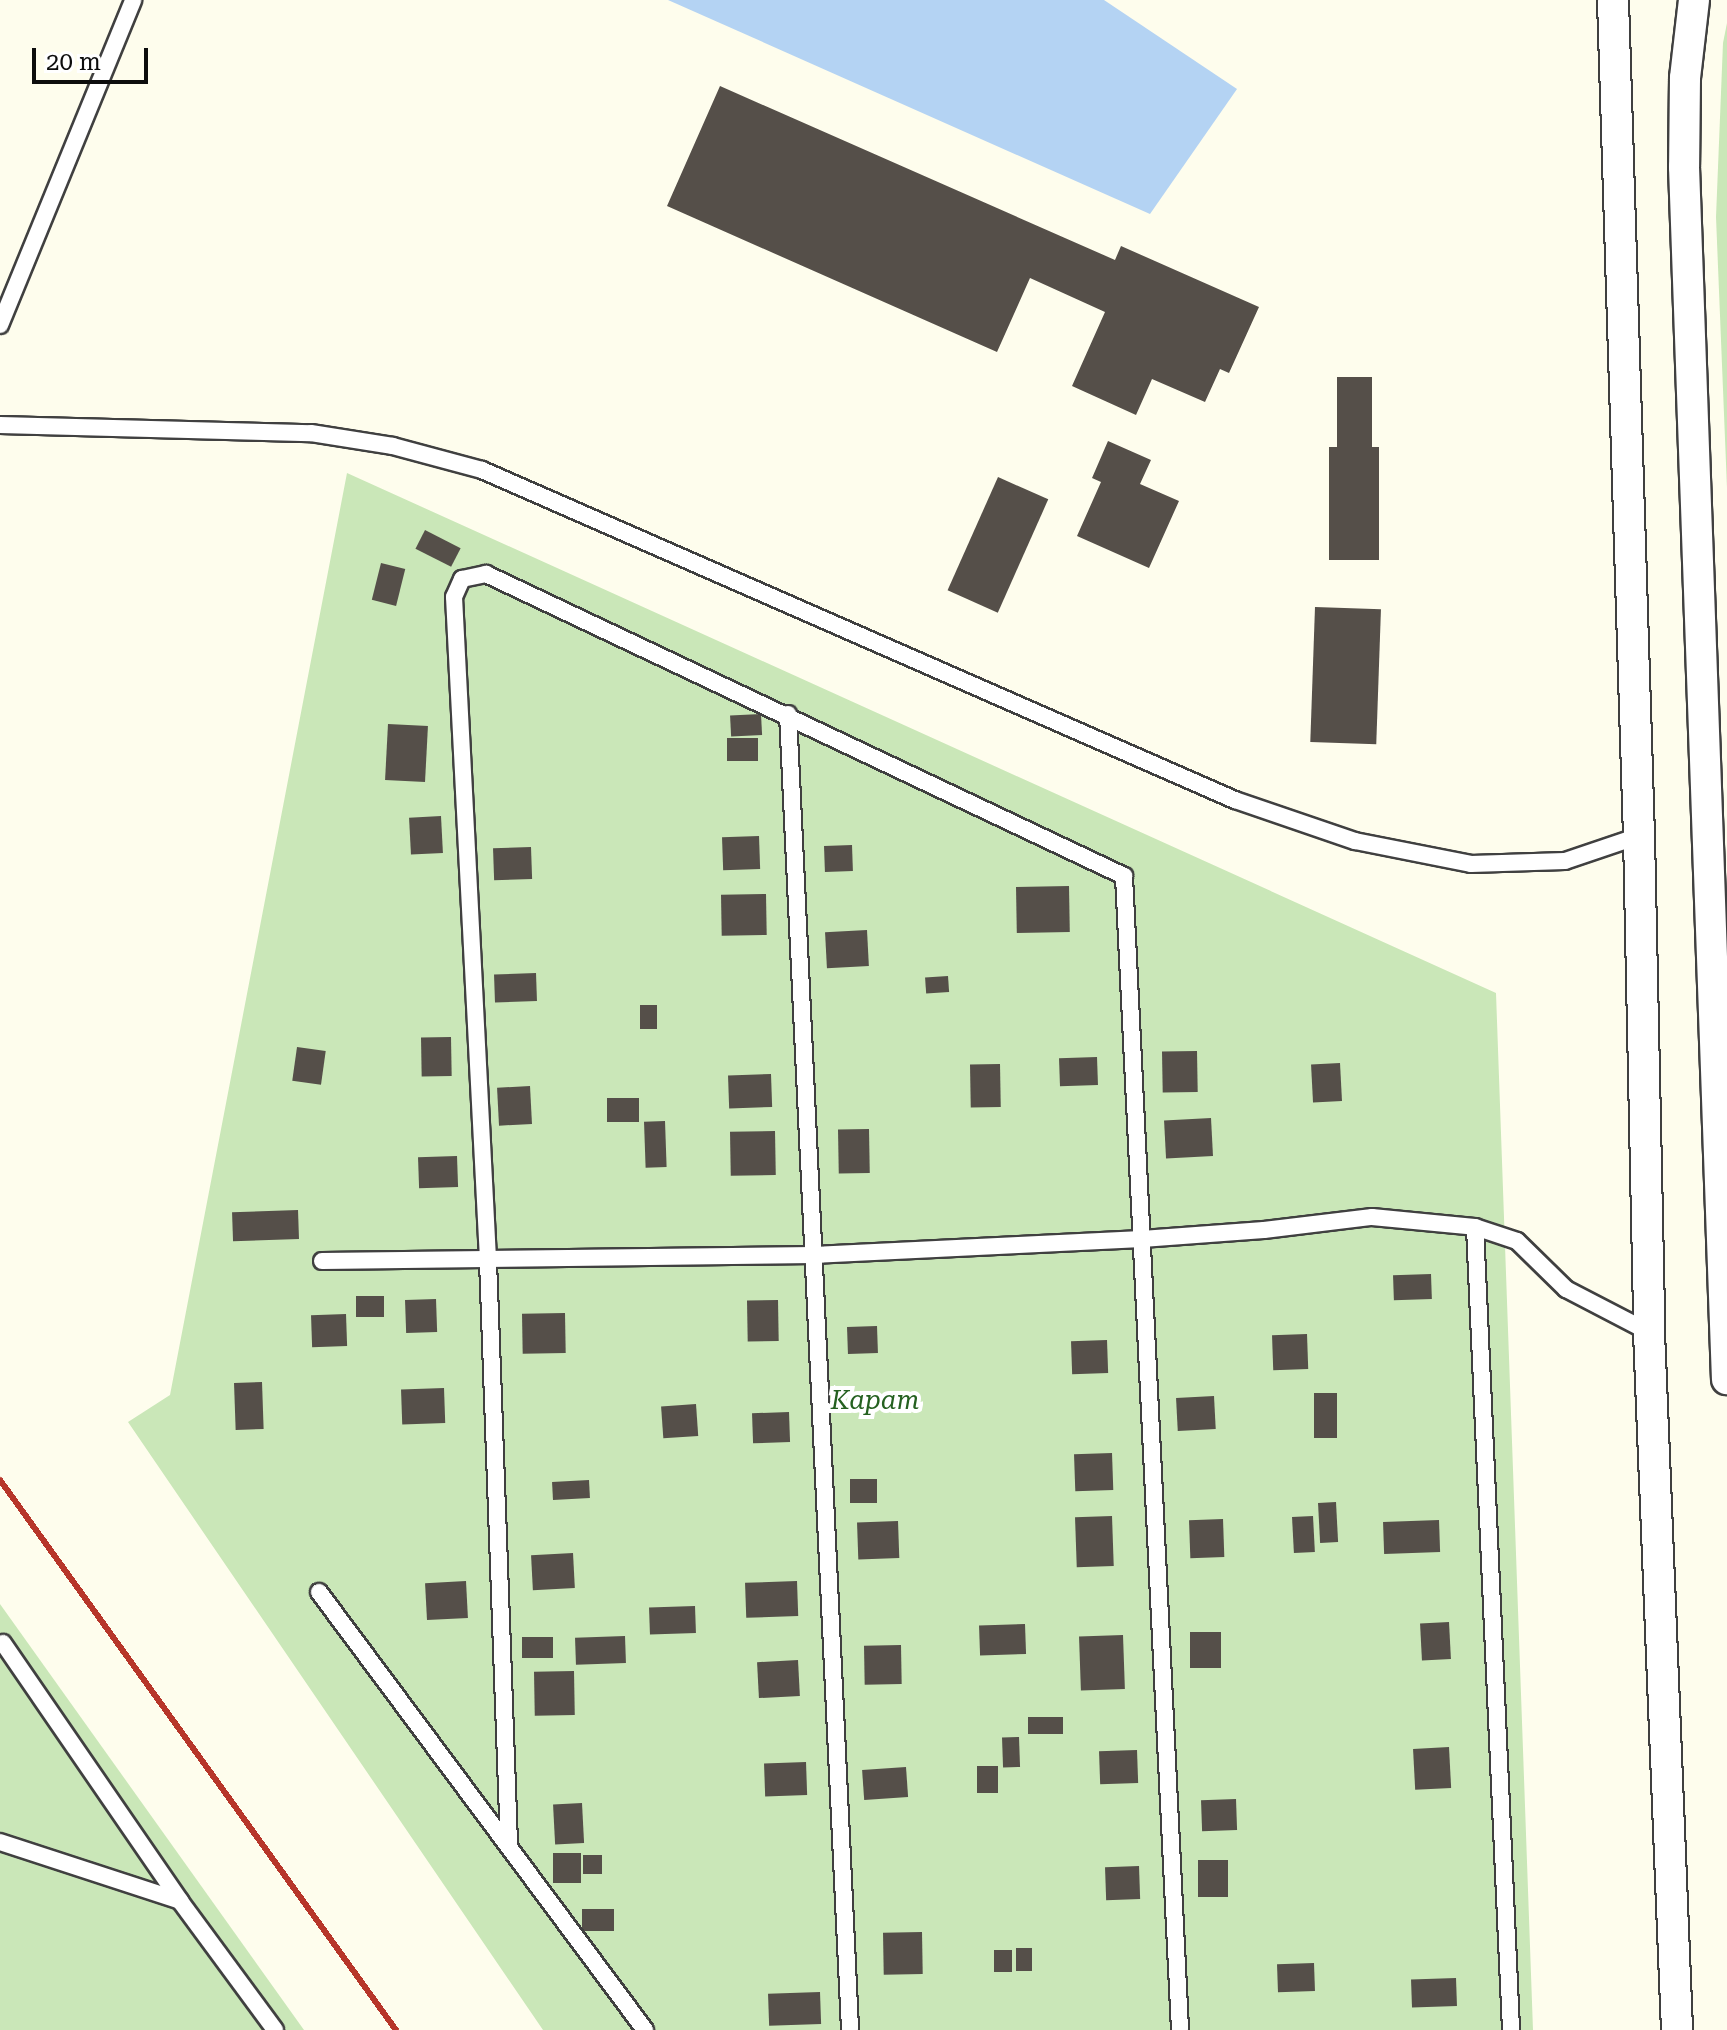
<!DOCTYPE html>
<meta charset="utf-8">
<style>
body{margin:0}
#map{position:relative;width:1727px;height:2030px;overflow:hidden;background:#fefded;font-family:"Roboto Serif",serif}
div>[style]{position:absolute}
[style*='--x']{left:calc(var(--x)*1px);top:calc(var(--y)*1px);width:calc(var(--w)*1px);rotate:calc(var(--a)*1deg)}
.green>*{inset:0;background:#cae7b8}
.water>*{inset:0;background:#b4d3f3}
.building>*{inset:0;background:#554f49;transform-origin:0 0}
.roads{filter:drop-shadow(2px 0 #404040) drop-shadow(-2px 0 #404040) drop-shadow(0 2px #404040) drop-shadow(0 -2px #404040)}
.service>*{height:16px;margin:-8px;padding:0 8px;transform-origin:8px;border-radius:8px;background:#fff}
.minor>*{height:30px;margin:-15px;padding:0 15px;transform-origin:15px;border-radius:15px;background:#fff}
.rail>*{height:6px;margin:-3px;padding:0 3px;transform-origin:3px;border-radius:3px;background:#b7362a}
span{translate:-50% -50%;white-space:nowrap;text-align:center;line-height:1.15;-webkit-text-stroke:8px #fff;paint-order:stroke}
.park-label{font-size:26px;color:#256120;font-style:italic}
.scale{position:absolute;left:32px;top:48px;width:116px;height:36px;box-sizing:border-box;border:4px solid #0d0d0d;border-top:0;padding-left:10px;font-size:24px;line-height:28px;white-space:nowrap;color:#0d0d0d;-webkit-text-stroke:6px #fff;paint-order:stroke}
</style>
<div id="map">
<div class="green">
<div style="clip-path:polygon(1727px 23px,1727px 488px,1716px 217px,1723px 43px)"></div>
<div style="clip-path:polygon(347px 473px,1496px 993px,1533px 2030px,543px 2030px,128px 1422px,170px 1395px)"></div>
<div style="clip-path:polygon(0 1604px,304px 2030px,0 2030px)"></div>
</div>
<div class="water">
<div style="clip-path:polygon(668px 0,1104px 0,1237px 89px,1150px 214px)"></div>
</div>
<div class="building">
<div style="clip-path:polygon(720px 86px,1115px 260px,1121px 246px,1259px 307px,1229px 373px,1220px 369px,1205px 402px,1152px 379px,1136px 415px,1072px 386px,1105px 312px,1030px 278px,997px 352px,667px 206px)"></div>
<div style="clip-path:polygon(1337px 377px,1372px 377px,1372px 447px,1379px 447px,1379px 560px,1329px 560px,1329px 447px,1337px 447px)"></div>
<div style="clip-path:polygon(1108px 441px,1151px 460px,1140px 484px,1179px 501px,1149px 568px,1077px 536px,1101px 482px,1092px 478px)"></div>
<div style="left:998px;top:477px;width:55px;height:124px;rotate:24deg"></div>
<div style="left:425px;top:530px;width:40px;height:21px;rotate:27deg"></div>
<div style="left:381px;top:563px;width:25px;height:38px;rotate:14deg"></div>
<div style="left:1315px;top:607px;width:66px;height:135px;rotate:2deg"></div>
<div style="left:761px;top:714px;width:21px;height:31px;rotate:87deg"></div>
<div style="left:388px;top:724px;width:40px;height:56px;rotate:3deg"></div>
<div style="left:758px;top:738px;width:23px;height:31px;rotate:90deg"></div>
<div style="left:441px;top:816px;width:37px;height:32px;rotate:87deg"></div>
<div style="left:759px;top:836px;width:33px;height:37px;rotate:88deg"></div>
<div style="left:852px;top:845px;width:26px;height:28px;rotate:88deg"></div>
<div style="left:531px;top:847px;width:32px;height:38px;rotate:88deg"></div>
<div style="left:1069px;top:886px;width:46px;height:53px;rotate:89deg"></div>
<div style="left:766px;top:894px;width:41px;height:45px;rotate:89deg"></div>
<div style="left:867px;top:930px;width:36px;height:42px;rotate:87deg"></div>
<div style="left:536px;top:973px;width:28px;height:42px;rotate:88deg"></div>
<div style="left:948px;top:976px;width:16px;height:23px;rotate:86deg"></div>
<div style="left:640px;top:1005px;width:17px;height:24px"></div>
<div style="left:451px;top:1037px;width:39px;height:30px;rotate:89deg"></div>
<div style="left:297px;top:1047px;width:29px;height:34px;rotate:8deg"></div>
<div style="left:1197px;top:1051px;width:41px;height:35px;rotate:89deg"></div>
<div style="left:1097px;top:1057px;width:28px;height:38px;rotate:88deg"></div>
<div style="left:1340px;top:1063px;width:38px;height:29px;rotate:87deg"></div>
<div style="left:1000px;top:1064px;width:43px;height:30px;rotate:89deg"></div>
<div style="left:771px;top:1074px;width:33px;height:43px;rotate:88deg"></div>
<div style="left:530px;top:1086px;width:38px;height:33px;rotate:87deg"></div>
<div style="left:607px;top:1098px;width:32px;height:24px"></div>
<div style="left:1211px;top:1118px;width:38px;height:47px;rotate:87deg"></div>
<div style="left:665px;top:1121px;width:46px;height:21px;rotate:88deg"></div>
<div style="left:869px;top:1129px;width:44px;height:31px;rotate:89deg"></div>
<div style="left:775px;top:1131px;width:44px;height:45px;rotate:89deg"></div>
<div style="left:457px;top:1156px;width:31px;height:39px;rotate:88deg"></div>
<div style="left:298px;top:1210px;width:29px;height:66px;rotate:88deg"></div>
<div style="left:1431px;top:1274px;width:25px;height:38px;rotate:88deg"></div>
<div style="left:384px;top:1296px;width:21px;height:28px;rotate:90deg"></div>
<div style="left:436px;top:1299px;width:33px;height:31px;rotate:88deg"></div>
<div style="left:778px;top:1300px;width:41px;height:31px;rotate:89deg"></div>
<div style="left:565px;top:1313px;width:40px;height:43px;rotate:89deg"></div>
<div style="left:346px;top:1314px;width:32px;height:35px;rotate:88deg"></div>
<div style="left:877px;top:1326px;width:27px;height:30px;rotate:88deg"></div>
<div style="left:1307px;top:1334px;width:35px;height:35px;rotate:88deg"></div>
<div style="left:1107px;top:1340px;width:33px;height:36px;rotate:88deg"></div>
<div style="left:262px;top:1382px;width:47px;height:28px;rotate:88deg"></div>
<div style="left:444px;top:1388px;width:35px;height:43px;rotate:88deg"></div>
<div style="left:1314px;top:1393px;width:23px;height:45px"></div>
<div style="left:1214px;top:1396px;width:33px;height:38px;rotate:87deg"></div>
<div style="left:696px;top:1404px;width:32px;height:35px;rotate:86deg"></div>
<div style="left:789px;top:1412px;width:30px;height:37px;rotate:88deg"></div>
<div style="left:1112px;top:1453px;width:37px;height:38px;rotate:88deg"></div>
<div style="left:850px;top:1479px;width:27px;height:24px"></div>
<div style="left:589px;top:1480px;width:18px;height:37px;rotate:87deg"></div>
<div style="left:1336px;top:1502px;width:40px;height:18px;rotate:87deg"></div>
<div style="left:1112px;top:1516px;width:50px;height:37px;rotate:88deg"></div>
<div style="left:1313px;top:1516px;width:36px;height:21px;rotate:87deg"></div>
<div style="left:1223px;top:1519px;width:38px;height:34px;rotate:88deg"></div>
<div style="left:1439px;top:1520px;width:32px;height:56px;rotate:88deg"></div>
<div style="left:898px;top:1521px;width:37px;height:41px;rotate:88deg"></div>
<div style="left:573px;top:1553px;width:35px;height:42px;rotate:87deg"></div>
<div style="left:466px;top:1581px;width:37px;height:41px;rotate:87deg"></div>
<div style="left:797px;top:1581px;width:35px;height:52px;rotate:88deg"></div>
<div style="left:695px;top:1606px;width:27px;height:46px;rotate:88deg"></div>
<div style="left:1449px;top:1622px;width:37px;height:29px;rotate:87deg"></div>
<div style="left:1025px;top:1624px;width:30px;height:46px;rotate:88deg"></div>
<div style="left:1190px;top:1632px;width:31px;height:36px"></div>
<div style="left:1123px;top:1635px;width:54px;height:44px;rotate:88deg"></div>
<div style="left:625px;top:1636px;width:27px;height:50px;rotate:88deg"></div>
<div style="left:553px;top:1637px;width:21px;height:31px;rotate:90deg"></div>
<div style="left:901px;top:1645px;width:39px;height:37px;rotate:89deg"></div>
<div style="left:798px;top:1660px;width:36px;height:41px;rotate:87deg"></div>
<div style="left:574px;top:1671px;width:44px;height:40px;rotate:89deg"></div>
<div style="left:1063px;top:1717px;width:17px;height:35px;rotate:90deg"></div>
<div style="left:1019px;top:1737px;width:30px;height:17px;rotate:88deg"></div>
<div style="left:1449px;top:1747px;width:41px;height:36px;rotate:87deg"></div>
<div style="left:1137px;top:1750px;width:33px;height:38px;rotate:88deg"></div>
<div style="left:806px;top:1762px;width:33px;height:42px;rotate:88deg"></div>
<div style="left:977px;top:1766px;width:21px;height:27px"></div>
<div style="left:906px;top:1767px;width:30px;height:44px;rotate:86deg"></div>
<div style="left:1236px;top:1799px;width:31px;height:35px;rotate:88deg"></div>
<div style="left:582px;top:1803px;width:40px;height:29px;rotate:87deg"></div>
<div style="left:553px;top:1853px;width:28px;height:30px"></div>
<div style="left:583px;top:1855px;width:19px;height:19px"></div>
<div style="left:1198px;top:1860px;width:30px;height:37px"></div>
<div style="left:1139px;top:1866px;width:33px;height:34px;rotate:88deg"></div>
<div style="left:582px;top:1909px;width:32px;height:22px"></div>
<div style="left:922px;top:1932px;width:42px;height:39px;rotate:89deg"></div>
<div style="left:1016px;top:1948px;width:16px;height:23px"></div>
<div style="left:994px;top:1950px;width:18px;height:22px"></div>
<div style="left:1314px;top:1963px;width:28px;height:37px;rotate:88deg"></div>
<div style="left:1456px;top:1978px;width:28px;height:45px;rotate:88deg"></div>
<div style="left:820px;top:1992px;width:32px;height:52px;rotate:88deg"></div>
</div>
<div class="roads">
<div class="service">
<div style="--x:0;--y:325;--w:351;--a:-67.7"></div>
<div style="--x:0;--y:425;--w:311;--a:1.5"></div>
<div style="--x:311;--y:433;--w:83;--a:9"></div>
<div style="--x:393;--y:446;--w:92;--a:15.1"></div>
<div style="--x:482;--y:470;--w:822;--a:23.67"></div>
<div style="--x:1235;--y:800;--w:127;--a:18.9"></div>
<div style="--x:1355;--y:841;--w:118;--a:11.2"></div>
<div style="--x:1471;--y:864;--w:94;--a:-1.8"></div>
<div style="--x:1565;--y:861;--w:78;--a:-18.7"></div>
<div style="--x:788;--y:714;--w:1317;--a:87.3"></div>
<div style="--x:1475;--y:1227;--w:804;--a:87.43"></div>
<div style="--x:322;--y:1261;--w:492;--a:-0.7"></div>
<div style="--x:814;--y:1255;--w:328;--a:-2.8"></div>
<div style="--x:1142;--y:1239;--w:122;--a:-4.2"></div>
<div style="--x:1264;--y:1230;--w:109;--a:-6.9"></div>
<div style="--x:1372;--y:1217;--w:103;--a:5.5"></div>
<div style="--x:1475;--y:1227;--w:44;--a:18.4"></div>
<div style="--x:1517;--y:1241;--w:69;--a:44.4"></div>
<div style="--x:1566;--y:1289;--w:93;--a:27.4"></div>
<div style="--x:319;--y:1592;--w:546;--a:53.34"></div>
<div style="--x:3;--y:1643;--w:313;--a:55.5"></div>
<div style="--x:180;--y:1901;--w:160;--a:53.6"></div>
<div style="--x:0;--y:1842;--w:189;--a:18.1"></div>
<div style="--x:509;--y:1844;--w:585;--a:-92.06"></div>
<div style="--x:488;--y:1259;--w:663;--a:-92.94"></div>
<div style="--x:454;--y:597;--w:20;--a:-66"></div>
<div style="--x:462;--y:579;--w:25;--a:-12"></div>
<div style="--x:486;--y:574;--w:706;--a:25.33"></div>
<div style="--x:1124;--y:876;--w:1155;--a:87.22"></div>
</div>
<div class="minor">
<div style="--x:1613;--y:0;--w:836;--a:88.22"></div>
<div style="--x:1639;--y:836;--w:496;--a:88.8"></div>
<div style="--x:1649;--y:1332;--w:699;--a:87.7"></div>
<div style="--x:1694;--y:0;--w:79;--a:96.6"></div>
<div style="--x:1685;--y:78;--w:89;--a:90.6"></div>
<div style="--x:1684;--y:167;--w:1213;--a:87.97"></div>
</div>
</div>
<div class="rail">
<div style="--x:0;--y:1480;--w:678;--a:54.25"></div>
</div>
<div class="park-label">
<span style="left:875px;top:1401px">Карат</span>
</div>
<div class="scale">20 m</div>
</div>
